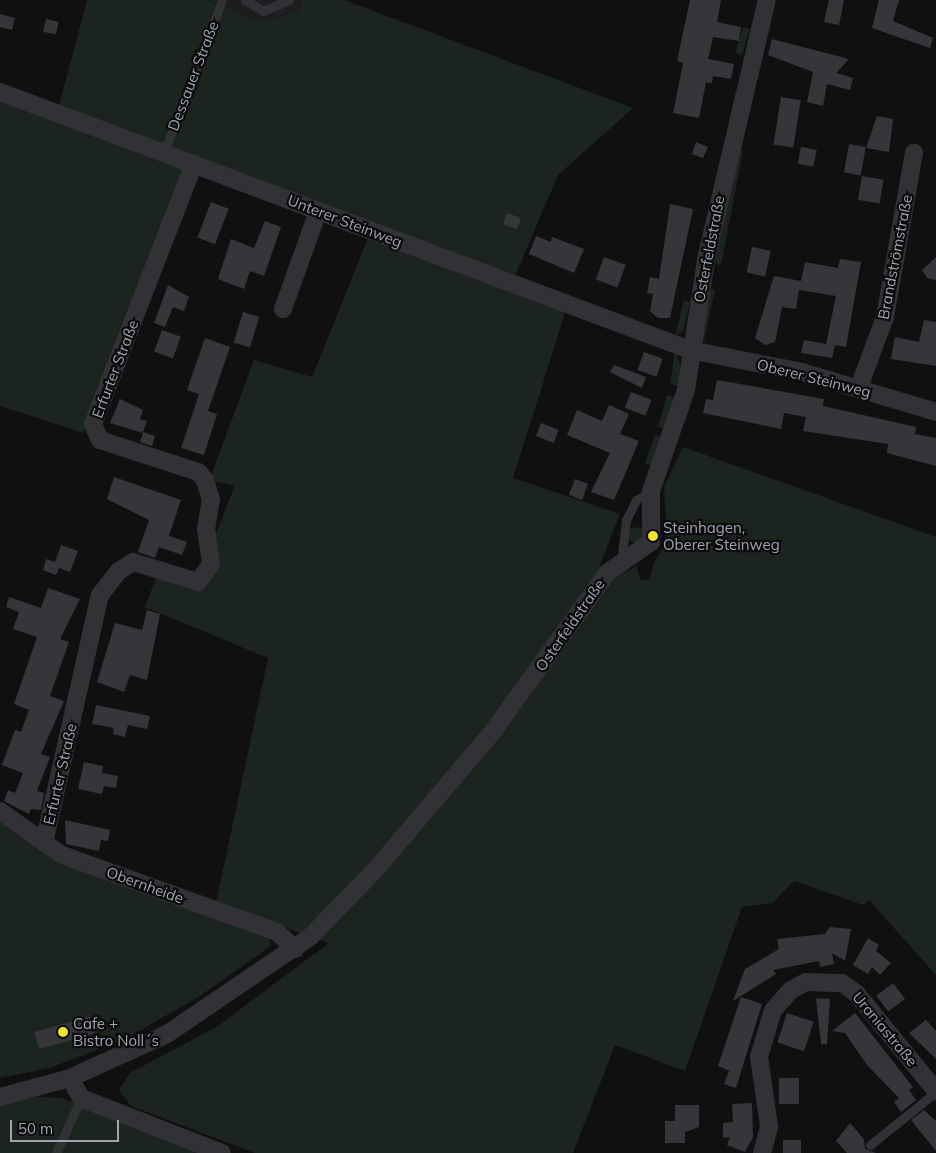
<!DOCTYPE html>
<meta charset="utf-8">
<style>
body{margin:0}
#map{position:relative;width:936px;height:1153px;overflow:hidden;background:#101011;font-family:Mulish,sans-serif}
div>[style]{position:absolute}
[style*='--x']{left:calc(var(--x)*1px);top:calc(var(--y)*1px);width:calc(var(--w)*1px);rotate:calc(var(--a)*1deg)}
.built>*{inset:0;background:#1d1c1e}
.green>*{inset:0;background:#1c241f;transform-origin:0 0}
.building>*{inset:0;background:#363539;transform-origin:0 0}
.lane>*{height:9px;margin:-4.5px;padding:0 4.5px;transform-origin:4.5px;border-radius:4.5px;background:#323136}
.street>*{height:18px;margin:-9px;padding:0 9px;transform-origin:9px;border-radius:9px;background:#323136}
.dots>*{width:14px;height:14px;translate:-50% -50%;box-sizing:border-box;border:2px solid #0b0b0c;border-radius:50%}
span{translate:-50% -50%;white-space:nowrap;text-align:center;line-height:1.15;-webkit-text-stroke:4.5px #0b0b0c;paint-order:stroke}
.street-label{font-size:15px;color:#a1a2b2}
.poi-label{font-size:15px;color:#a1a2b2}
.left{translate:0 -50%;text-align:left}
.scale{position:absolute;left:10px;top:1120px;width:109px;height:22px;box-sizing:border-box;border:2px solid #a1a2b2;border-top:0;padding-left:6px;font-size:15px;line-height:18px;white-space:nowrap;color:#a1a2b2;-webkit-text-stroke:4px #0b0b0c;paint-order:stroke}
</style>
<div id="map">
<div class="built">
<div style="clip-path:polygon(206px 0,303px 0,298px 12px,259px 21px)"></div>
</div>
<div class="green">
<div style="clip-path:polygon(87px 0,206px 0,259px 21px,298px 12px,303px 0,344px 0,633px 108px,558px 175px,515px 276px,59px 106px)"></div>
<div style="left:743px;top:27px;width:7px;height:27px;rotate:16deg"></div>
<div style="clip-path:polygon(0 100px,184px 167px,84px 433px,0 406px)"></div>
<div style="clip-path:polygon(738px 149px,743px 151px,721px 265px,716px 264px,714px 250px)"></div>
<div style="clip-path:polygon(368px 238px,566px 310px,513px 478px,620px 514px,599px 567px,615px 577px,637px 566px,640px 580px,650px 579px,653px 564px,667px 541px,664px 487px,683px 447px,936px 537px,936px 975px,869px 900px,863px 905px,794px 881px,772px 903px,742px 907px,685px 1071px,615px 1045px,573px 1153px,255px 1153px,131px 1106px,119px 1090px,130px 1073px,218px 1026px,329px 943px,216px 903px,268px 658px,145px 607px,156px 578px,194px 590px,235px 485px,209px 481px,254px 360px,312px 377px)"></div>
<div style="clip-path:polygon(706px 288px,715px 290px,704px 341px,701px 337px)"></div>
<div style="clip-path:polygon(684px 300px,690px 302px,683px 331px,675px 336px)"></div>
<div style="clip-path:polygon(675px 351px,681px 367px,681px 387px,670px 384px)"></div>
<div style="clip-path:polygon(667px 395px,678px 398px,664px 428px,658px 427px)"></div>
<div style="clip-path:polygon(655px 435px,660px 436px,658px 453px,652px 466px,645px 463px)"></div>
<div style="clip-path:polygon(645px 527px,645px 537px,636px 544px,629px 540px,630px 528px)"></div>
<div style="clip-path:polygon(evenodd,0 819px,268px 935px,271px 946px,200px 996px,127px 1038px,50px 1068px,0 1078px,0 819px,90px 1016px,94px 1033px,40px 1049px,35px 1032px,90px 1016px)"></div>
<div style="clip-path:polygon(35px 1097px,63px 1098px,198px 1153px,0 1153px,0 1105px)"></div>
</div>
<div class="building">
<div style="clip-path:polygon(690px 0,721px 0,717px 22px,741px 27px,739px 41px,713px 37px,708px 59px,734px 64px,731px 79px,713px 76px,712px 83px,706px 82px,699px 118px,673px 113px,683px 63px,677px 61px)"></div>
<div style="clip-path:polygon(829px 0,844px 0,839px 25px,824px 22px)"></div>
<div style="clip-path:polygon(879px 0,899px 0,893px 21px,933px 38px,930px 48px,872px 28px)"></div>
<div style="clip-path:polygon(0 14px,15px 18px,12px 30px,0 27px)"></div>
<div style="left:46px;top:19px;width:13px;height:13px;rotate:13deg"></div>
<div style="clip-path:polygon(772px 39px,849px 59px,836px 73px,853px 78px,850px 90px,827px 84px,823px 106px,807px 102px,813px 72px,768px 55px)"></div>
<div style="left:781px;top:97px;width:20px;height:48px;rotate:9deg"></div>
<div style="clip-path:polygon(877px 116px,893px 119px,889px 152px,866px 148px)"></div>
<div style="clip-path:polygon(696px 142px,708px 147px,703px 158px,692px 154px)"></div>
<div style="left:849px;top:144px;width:17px;height:29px;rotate:10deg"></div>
<div style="left:801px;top:147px;width:16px;height:17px;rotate:11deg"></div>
<div style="left:862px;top:176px;width:22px;height:24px;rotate:10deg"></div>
<div style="left:211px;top:202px;width:19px;height:38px;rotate:21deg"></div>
<div style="clip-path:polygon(670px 204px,693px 209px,670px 318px,658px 318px,650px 311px,653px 294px,647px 293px,650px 277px,659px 279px)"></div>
<div style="left:507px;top:213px;width:15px;height:12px;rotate:20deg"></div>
<div style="clip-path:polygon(265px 221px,281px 227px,264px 276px,250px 271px,244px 289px,218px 279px,231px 239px,254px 248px)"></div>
<div style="clip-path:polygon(536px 236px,551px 242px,552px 237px,584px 249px,574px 273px,529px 254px)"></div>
<div style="left:752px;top:247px;width:19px;height:26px;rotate:12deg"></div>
<div style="left:604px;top:257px;width:23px;height:24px;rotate:20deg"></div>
<div style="clip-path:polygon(936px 257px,936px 280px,927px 278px,922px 270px)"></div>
<div style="clip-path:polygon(840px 259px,861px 262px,846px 347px,835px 345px,832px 358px,801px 353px,804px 340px,826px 344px,836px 296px,799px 290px,796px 309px,782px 307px,775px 342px,765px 345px,755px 338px,774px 276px,801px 281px,800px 285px,805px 262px,838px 268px)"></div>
<div style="clip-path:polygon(168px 285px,189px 297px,184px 311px,173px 307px,165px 327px,154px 323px)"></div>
<div style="left:243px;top:312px;width:17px;height:32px;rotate:17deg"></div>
<div style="clip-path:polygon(924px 320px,936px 322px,936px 366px,891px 359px,895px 337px,919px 342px)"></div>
<div style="left:162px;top:330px;width:20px;height:23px;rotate:20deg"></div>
<div style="clip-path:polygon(205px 338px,230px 347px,208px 411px,217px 414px,204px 455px,181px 448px,199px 394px,187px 390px)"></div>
<div style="left:644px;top:352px;width:20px;height:19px;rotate:20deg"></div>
<div style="clip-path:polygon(614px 365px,646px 377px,642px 388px,610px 372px)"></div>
<div style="clip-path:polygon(717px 380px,824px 399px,823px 406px,916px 427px,915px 434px,936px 438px,936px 466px,887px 453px,888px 444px,803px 431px,806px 417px,784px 413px,781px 429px,703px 413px,706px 399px,713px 400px)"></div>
<div style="left:631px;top:392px;width:22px;height:17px;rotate:21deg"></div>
<div style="clip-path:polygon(120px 399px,143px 410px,140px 419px,147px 421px,143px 432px,155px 436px,152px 446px,140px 442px,143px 433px,110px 423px)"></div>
<div style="clip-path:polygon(609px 405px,629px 414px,620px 434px,639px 441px,614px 500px,591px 492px,610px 453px,567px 435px,577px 410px,602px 421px)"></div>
<div style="left:541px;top:423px;width:19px;height:14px;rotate:21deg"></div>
<div style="clip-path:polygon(114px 477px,181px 500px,169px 536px,187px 542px,182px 555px,159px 547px,155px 558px,138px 552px,149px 520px,107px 499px)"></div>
<div style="left:575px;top:479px;width:14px;height:17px;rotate:21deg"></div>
<div style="clip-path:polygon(61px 545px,78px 551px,70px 572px,59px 568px,56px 575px,43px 570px,46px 559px,55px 562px)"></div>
<div style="clip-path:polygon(48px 588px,80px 599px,60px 639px,69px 642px,50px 696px,64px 701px,41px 754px,50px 757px,37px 791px,44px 793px,41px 810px,31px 809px,29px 814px,4px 801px,8px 790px,15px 793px,23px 773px,2px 765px,15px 730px,21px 732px,29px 710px,14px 704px,37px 637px,13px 629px,19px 612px,6px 607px,9px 597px,41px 608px)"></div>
<div style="clip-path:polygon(147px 610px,160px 614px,147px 680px,130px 675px,124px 692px,97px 682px,115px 623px,142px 630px)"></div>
<div style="clip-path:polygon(96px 705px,150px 716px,147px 729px,128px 725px,125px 737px,113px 734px,114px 728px,92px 724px)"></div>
<div style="clip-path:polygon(84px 762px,103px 766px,102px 773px,118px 776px,116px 788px,104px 786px,102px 794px,78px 789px)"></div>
<div style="clip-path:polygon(65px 820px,110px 830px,108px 841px,101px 840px,99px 851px,66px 844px)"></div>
<div style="clip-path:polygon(830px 927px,851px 929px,845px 961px,832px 953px,834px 964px,820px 967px,819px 961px,773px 970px,776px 974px,733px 1001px,745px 969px,779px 949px,777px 939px,825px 934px)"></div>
<div style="clip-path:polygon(868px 938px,879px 945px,876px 951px,891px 963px,880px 975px,872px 967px,868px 974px,853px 965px)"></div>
<div style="left:893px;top:983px;width:20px;height:21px;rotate:53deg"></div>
<div style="clip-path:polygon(741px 997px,762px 1004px,736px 1088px,724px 1084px,729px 1071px,737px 1074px,718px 1066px)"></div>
<div style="clip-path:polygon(816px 998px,830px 999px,827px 1044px,821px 1044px)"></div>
<div style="left:787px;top:1013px;width:28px;height:31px;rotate:18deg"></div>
<div style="clip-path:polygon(855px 1013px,913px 1087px,909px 1090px,916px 1100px,901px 1112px,894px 1102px,899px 1098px,867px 1065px,845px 1033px,832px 1031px)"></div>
<div style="left:90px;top:1016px;width:18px;height:58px;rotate:74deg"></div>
<div style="clip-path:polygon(926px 1020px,936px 1031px,936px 1059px,909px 1033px)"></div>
<div style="left:779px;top:1078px;width:20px;height:26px"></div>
<div style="clip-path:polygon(752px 1103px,753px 1137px,745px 1152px,727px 1145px,730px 1137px,723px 1138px,723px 1123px,733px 1122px,732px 1104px)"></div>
<div style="clip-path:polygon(675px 1105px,699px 1105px,699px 1127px,685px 1132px,685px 1143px,665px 1143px,665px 1121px,675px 1121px)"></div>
<div style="clip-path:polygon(924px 1110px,936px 1121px,936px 1151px,911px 1120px)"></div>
<div style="clip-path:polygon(850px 1123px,864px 1139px,865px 1149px,876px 1153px,847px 1153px,836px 1141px)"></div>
<div style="left:783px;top:1140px;width:18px;height:13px"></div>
</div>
<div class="lane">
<div style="--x:245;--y:0;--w:21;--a:31"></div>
<div style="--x:263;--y:11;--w:28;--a:-23"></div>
<div style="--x:164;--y:152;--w:163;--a:-69.1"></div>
<div style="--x:621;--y:563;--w:43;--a:-83.4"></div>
<div style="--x:626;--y:520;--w:22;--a:-63"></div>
<div style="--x:636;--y:500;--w:17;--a:-31"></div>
<div style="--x:870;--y:1145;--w:85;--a:-38.8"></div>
<div style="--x:56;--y:1153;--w:60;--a:-65.6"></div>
</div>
<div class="street">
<div style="--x:0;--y:92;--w:737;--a:20.5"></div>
<div style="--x:690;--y:350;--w:114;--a:11.1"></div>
<div style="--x:802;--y:372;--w:140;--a:16.6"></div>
<div style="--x:283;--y:309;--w:104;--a:-70.3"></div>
<div style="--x:859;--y:387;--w:75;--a:-69.6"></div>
<div style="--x:885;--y:317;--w:167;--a:-80"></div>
<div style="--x:0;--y:811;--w:76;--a:35.4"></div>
<div style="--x:62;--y:855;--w:228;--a:19.7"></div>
<div style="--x:277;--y:932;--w:25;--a:43"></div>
<div style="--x:44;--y:843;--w:254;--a:-77.3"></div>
<div style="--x:100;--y:595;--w:31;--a:-52"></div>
<div style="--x:119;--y:571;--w:17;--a:-33"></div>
<div style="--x:133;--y:562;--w:68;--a:17.1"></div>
<div style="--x:198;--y:582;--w:22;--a:-54"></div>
<div style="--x:211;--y:564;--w:34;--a:-98"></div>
<div style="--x:206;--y:530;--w:30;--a:-81"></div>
<div style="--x:211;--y:500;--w:21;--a:-107"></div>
<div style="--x:205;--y:480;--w:11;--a:-131"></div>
<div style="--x:198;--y:472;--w:103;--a:-161.9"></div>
<div style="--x:100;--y:440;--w:17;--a:-114"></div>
<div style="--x:93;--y:424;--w:279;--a:-68.8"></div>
<div style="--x:70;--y:1078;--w:23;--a:61"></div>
<div style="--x:81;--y:1098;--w:151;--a:21.3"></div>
<div style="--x:0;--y:1097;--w:73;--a:-15.2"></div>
<div style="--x:70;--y:1078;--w:107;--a:-24.4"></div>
<div style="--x:167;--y:1034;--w:174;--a:-34.2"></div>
<div style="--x:311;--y:936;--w:93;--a:-45.9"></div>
<div style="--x:376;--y:869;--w:177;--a:-49.6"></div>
<div style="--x:491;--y:734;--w:198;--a:-54.2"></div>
<div style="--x:607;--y:573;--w:54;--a:-35.2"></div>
<div style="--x:651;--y:542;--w:51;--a:-90"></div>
<div style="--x:651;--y:491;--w:107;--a:-70.9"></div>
<div style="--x:686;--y:390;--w:137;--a:-81.2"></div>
<div style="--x:707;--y:255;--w:262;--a:-76.8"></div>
<div style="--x:762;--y:1153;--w:28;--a:-75"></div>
<div style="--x:769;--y:1126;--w:70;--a:-98.2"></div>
<div style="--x:759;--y:1057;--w:49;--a:-73.4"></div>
<div style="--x:773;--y:1010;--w:27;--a:-48"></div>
<div style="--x:791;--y:990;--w:17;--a:-28"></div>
<div style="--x:806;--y:982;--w:36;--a:2"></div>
<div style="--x:842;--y:983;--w:17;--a:36"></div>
<div style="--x:856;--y:993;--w:127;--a:50.8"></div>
</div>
<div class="dots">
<div style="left:653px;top:536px;background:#efe62b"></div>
<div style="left:63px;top:1032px;background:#efe62b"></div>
</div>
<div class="street-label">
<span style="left:193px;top:76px;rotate:-69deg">Dessauer Straße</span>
<span style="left:345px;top:221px;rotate:21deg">Unterer Steinweg</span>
<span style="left:709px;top:249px;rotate:-79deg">Osterfeldstraße</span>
<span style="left:895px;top:257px;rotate:-79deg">Brandströmstraße</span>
<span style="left:115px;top:369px;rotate:-69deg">Erfurter Straße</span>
<span style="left:814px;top:378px;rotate:14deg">Oberer Steinweg</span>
<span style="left:570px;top:625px;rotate:-55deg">Osterfeldstraße</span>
<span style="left:60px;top:774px;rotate:-77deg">Erfurter Straße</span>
<span style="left:145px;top:885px;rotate:20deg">Obernheide</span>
<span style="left:885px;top:1029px;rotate:50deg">Uraniastraße</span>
</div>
<div class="poi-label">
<span class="left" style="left:663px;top:536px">Steinhagen,<br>Oberer Steinweg</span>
<span class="left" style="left:73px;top:1032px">Cafe +<br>Bistro Noll´s</span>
</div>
<div class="scale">50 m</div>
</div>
